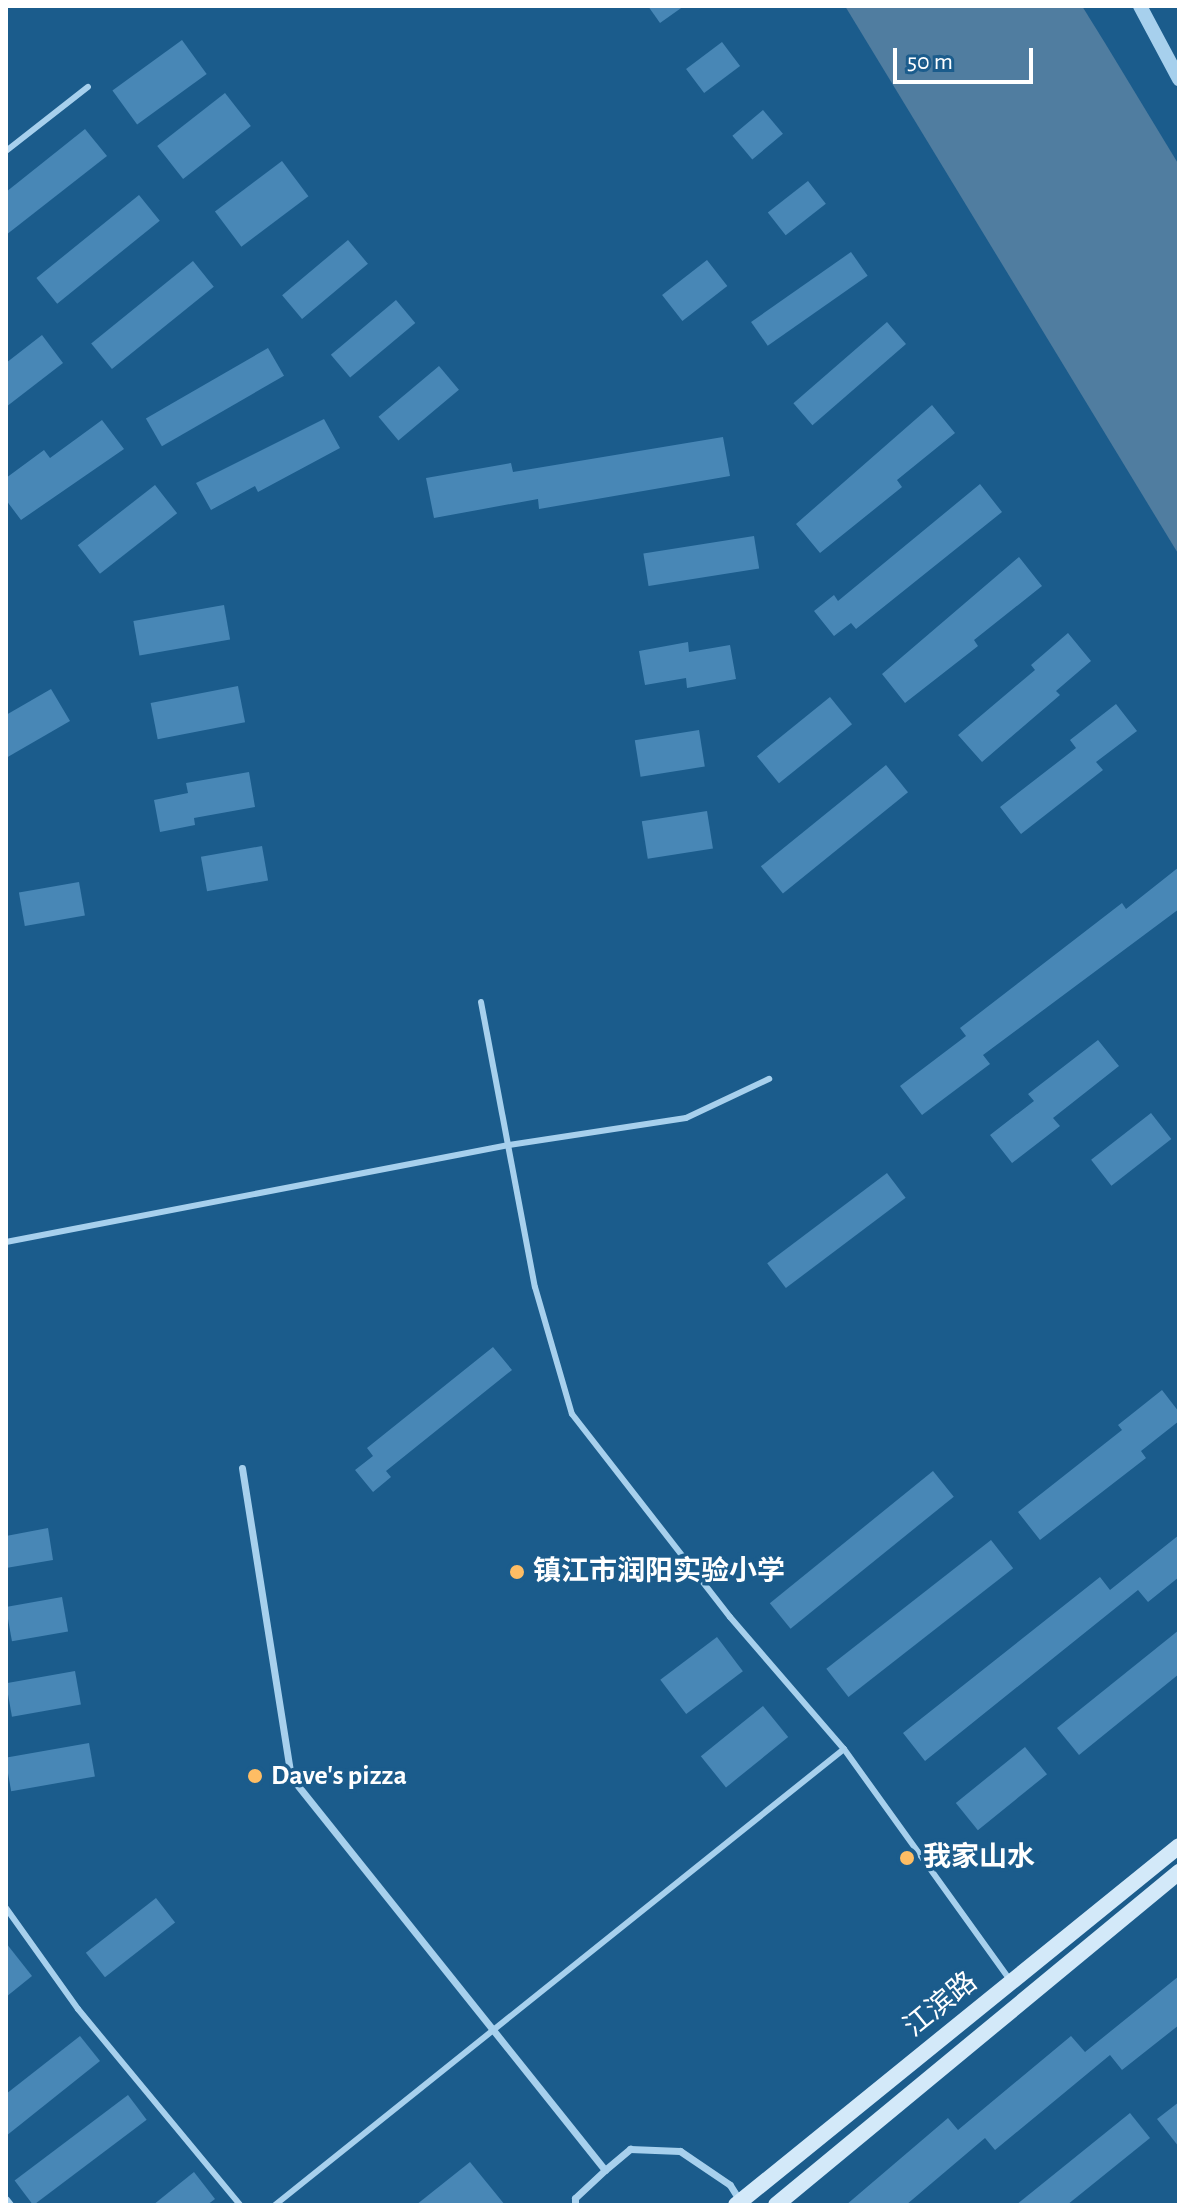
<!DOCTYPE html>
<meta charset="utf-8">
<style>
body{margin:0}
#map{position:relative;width:1185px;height:2211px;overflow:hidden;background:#1b5c8c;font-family:"Alegreya Sans","Noto Sans SC",sans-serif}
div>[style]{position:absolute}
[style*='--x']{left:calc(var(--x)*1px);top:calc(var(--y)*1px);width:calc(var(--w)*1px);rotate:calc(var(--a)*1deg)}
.water>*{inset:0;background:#507da0}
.building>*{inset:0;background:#4887b6;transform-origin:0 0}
.service>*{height:6px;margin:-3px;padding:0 3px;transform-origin:3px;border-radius:3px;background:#a7d0ed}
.pedestrian>*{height:7px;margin:-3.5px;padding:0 3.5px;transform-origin:3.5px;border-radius:3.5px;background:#a7d0ed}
.minor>*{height:8px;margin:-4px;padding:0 4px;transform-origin:4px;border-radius:4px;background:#a7d0ed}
.tertiary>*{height:14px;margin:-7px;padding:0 7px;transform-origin:7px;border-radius:7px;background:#a7d0ed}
.secondary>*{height:16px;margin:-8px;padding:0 8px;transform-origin:8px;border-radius:8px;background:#d3e9f9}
.dots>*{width:22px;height:22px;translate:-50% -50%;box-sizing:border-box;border:4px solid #1b5c8c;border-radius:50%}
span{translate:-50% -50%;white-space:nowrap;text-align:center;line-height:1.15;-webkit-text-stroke:7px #1b5c8c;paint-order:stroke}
.poi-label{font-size:28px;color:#fff;font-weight:700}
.left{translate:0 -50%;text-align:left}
.street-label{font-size:28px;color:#fff}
.frame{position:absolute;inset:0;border:8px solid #fff;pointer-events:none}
.scale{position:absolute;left:893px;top:48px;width:140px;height:36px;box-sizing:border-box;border:4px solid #fff;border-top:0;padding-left:10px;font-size:24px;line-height:28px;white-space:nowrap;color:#fff;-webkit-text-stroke:6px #1b5c8c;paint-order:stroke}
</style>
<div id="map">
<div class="water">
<div style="clip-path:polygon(845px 6px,1082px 6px,1105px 43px,1179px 165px,1179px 555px)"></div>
</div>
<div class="building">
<div style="clip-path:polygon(648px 6px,684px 6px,660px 23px)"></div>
<div style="left:182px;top:40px;width:42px;height:86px;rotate:54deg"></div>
<div style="left:722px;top:42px;width:30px;height:45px;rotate:53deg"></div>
<div style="left:225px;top:93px;width:42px;height:86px;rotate:52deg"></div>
<div style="left:763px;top:110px;width:31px;height:40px;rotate:50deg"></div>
<div style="clip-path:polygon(85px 129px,107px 156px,6px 235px,6px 192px)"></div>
<div style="left:282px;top:161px;width:44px;height:84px;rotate:53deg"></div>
<div style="left:808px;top:181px;width:29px;height:51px;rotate:52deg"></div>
<div style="left:139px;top:195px;width:33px;height:132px;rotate:51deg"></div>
<div style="left:348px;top:240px;width:31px;height:86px;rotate:50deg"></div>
<div style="left:851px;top:252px;width:29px;height:122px;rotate:55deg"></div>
<div style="left:707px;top:260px;width:33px;height:57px;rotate:52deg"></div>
<div style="left:193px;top:261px;width:33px;height:131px;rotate:51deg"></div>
<div style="left:396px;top:300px;width:30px;height:85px;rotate:50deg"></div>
<div style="left:887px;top:322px;width:29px;height:124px;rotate:49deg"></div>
<div style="clip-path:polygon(42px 335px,63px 363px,6px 407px,6px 363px)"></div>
<div style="left:268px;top:348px;width:32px;height:141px;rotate:60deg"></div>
<div style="left:439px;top:366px;width:31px;height:79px;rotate:50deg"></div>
<div style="clip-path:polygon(932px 405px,955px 433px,897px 480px,902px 487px,820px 553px,796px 524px)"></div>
<div style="clip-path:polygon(324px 419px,340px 448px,258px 492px,255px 486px,211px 510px,196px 483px)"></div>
<div style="clip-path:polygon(102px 420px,124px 449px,21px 520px,6px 500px,6px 478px,44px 450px,50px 458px)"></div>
<div style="clip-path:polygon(723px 437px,730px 476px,539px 509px,538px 499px,434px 518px,426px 478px,511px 463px,513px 472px)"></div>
<div style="clip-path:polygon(980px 484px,1002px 512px,856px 629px,851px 623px,834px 636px,814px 611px,834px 595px,838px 601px)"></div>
<div style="left:155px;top:485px;width:36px;height:98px;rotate:52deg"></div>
<div style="left:754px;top:536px;width:33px;height:112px;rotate:81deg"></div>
<div style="clip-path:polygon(1019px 557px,1042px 586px,974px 640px,978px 646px,905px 703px,882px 674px)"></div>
<div style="left:224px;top:605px;width:35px;height:92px;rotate:80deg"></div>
<div style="clip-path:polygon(1068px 633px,1091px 661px,1056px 691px,1060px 695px,982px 762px,958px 735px,1035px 670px,1031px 665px)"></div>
<div style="clip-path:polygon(688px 642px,689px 652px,730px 645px,736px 679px,687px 688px,686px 678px,645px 685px,639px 651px)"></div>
<div style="left:238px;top:686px;width:37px;height:89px;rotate:79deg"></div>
<div style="clip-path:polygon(51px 689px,70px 721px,6px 758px,6px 715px)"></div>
<div style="left:830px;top:697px;width:35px;height:94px;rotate:51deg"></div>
<div style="clip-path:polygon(1116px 704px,1137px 731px,1096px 762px,1103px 770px,1021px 834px,1000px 807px,1076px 748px,1070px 740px)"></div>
<div style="left:699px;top:730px;width:37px;height:65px;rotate:81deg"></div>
<div style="left:886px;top:765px;width:35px;height:161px;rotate:51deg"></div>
<div style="clip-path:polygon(249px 772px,255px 807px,194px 818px,195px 825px,160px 832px,154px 800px,188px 793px,186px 783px)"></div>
<div style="left:707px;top:811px;width:38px;height:66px;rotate:81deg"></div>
<div style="left:262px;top:846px;width:35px;height:62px;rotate:80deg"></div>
<div style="clip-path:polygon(1179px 867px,1179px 909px,983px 1055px,990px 1064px,922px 1115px,900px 1086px,966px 1036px,960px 1028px,1122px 903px,1126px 909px)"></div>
<div style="left:79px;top:882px;width:34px;height:61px;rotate:80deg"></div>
<div style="clip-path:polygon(1098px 1040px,1119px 1066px,1053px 1118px,1060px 1126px,1012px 1163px,990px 1135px,1034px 1101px,1028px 1094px)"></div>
<div style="left:1151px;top:1113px;width:33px;height:76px;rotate:52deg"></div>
<div style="left:887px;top:1173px;width:31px;height:150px;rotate:53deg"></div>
<div style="clip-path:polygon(493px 1347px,512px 1370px,386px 1471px,391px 1477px,373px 1492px,355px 1470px,373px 1456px,367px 1448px)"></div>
<div style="clip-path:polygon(1162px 1390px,1179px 1412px,1179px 1421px,1141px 1451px,1146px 1458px,1040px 1540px,1018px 1512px,1122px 1430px,1118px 1425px)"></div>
<div style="left:933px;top:1471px;width:33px;height:210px;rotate:51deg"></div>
<div style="clip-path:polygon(48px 1528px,53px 1560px,6px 1568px,6px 1536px)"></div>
<div style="clip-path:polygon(1179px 1535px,1179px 1577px,1148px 1602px,1138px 1590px,925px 1761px,903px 1733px,1100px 1577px,1110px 1590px)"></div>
<div style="left:991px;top:1540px;width:36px;height:209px;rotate:52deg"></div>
<div style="left:62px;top:1597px;width:35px;height:57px;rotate:80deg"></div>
<div style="clip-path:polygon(1179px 1630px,1179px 1674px,1079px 1755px,1057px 1728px)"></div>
<div style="left:717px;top:1637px;width:43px;height:71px;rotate:53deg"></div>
<div style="left:75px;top:1671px;width:34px;height:70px;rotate:80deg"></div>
<div style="left:763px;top:1706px;width:40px;height:80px;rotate:51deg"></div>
<div style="left:89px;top:1743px;width:34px;height:85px;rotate:80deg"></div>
<div style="left:1025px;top:1747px;width:35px;height:89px;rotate:51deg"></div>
<div style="left:156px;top:1898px;width:31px;height:89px;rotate:52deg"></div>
<div style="clip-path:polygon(6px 1943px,32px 1976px,6px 1997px)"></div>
<div style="clip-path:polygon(1179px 1976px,1179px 2025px,1122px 2070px,1110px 2055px,995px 2150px,985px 2138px,906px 2205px,846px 2205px,948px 2118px,958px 2130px,1071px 2036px,1085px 2052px)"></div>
<div style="clip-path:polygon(80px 2036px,100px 2061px,6px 2136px,6px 2094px)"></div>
<div style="left:128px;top:2095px;width:31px;height:142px;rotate:53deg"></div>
<div style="clip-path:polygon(1179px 2102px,1179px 2147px,1157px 2119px)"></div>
<div style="clip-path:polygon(1130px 2113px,1150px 2138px,1067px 2205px,1016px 2205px)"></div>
<div style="clip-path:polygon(470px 2162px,505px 2205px,416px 2205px)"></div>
<div style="clip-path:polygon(194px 2172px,215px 2199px,207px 2205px,153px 2205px)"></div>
</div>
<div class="service">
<div style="--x:6;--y:151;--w:104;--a:-38"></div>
<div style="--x:481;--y:1002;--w:290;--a:79.3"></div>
<div style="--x:535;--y:1287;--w:132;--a:73.8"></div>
<div style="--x:572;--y:1414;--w:257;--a:52.1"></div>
<div style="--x:730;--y:1617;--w:174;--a:49.2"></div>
<div style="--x:844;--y:1749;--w:286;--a:54.3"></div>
<div style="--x:6;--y:1242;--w:512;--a:-10.92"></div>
<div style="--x:509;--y:1145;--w:179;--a:-8.7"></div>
<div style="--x:686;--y:1118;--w:92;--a:-25.2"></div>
<div style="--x:6;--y:1908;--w:124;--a:54.5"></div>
<div style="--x:78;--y:2009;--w:254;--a:50.4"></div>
<div style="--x:275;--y:2205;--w:729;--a:-38.71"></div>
</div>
<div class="pedestrian">
<div style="--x:242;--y:1468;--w:313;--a:81"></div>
<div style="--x:291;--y:1777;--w:503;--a:51.38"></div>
<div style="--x:605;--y:2170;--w:41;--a:137"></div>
<div style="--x:575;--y:2198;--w:7;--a:90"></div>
<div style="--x:605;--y:2170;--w:33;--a:-40"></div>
<div style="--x:630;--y:2149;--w:50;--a:2.3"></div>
<div style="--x:680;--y:2151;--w:60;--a:34.2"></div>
<div style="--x:730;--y:2185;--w:19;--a:58"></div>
</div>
<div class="minor">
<div style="--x:6;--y:2200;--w:6;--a:51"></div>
</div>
<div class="tertiary">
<div style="--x:1140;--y:6;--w:83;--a:61.9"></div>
</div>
<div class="secondary">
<div style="--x:736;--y:2205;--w:570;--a:-39.02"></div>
<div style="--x:776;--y:2205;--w:523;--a:-39.57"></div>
</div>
<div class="dots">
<div style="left:517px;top:1572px;background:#febd64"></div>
<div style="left:255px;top:1776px;background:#febd64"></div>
<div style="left:907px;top:1858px;background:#febd64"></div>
</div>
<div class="poi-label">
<span class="left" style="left:533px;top:1572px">镇江市润阳实验小学</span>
<span class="left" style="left:271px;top:1776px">Dave's pizza</span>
<span class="left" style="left:923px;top:1858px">我家山水</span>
</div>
<div class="street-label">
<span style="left:941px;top:2005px;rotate:-39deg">江滨路</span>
</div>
<div class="frame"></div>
<div class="scale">50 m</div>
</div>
